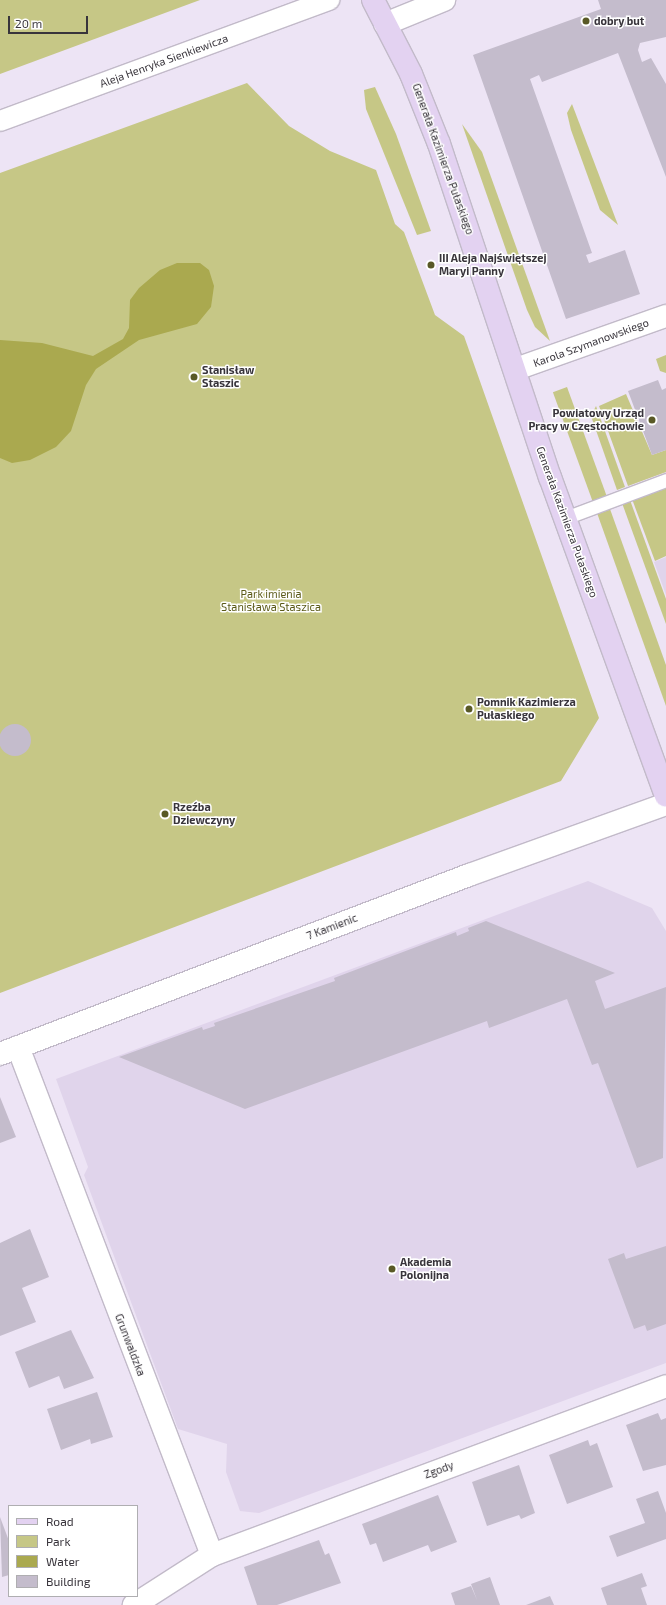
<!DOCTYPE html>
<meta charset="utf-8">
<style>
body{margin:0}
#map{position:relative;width:666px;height:1605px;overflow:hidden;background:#ede4f5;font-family:"Exo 2",sans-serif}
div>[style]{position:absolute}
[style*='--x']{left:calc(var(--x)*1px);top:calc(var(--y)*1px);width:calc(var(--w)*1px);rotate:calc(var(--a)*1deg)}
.built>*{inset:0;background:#e0d4eb}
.green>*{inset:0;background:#c6c786;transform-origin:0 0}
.water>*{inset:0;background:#aaa94f}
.building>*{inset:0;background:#c4bccc}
.round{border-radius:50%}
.roads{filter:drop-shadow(1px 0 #c2bac9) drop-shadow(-1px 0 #c2bac9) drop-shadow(0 1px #c2bac9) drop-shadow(0 -1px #c2bac9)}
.service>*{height:13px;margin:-6.5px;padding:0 6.5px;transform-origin:6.5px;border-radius:6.5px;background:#fff}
.pedestrian>*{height:20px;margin:-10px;padding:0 10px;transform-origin:10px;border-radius:10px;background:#fff}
.minor>*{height:22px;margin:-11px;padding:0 11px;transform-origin:11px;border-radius:11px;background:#fff}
.tertiary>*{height:22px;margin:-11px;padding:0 11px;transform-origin:11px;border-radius:11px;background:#fff}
.secondary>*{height:22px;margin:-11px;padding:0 11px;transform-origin:11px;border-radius:11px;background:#e3d2f1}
.dots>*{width:11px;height:11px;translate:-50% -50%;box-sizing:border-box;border:2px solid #fff;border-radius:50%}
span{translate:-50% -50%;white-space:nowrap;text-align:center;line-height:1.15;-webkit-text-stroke:3px #fff;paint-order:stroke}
.poi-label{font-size:11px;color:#38343b;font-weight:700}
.left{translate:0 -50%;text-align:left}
.right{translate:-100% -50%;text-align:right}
.street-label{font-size:11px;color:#38343b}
.park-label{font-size:11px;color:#5b5a18}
.legend{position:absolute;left:8px;top:1505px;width:130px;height:92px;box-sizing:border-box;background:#fff;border:1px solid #afaeb1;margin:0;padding:5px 7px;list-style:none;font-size:12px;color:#38343b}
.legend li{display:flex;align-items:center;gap:8px;height:20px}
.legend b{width:20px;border:1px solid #afaeb1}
.scale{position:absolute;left:8px;top:16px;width:80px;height:18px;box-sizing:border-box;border:2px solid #38343b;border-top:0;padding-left:5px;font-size:12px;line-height:14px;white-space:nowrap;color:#38343b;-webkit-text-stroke:3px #fff;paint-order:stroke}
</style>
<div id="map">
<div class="built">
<div style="clip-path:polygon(666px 557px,666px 595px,654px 562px)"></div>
<div style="clip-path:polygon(588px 881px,652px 908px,666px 931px,666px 1363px,259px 1513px,240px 1511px,226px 1472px,227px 1444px,178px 1429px,84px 1175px,88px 1167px,56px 1079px)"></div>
</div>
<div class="green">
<div style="clip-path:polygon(0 0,200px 0,0 74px)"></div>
<div style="clip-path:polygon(247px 83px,289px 126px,330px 151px,376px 170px,395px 224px,404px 232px,435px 315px,464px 336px,599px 718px,561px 781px,0 993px,0 173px)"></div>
<div style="clip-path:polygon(375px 87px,396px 134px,431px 231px,417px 235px,366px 109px,364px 90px)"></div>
<div style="clip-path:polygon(572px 104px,618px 225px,600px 210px,571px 130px,567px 113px)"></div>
<div style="clip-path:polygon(462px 124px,482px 152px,550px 341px,535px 327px,527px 310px)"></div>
<div style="clip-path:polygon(666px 355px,666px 373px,660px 371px,656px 359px)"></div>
<div style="left:567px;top:387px;width:116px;height:15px;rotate:70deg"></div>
<div style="clip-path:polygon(626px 394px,652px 455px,666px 450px,666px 472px,628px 486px,599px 406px)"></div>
<div style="clip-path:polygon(596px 406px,625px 487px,617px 490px,591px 416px)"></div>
<div style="clip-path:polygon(666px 487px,666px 556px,655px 561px,632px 499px)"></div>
<div style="clip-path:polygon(630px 500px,666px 599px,666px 624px,622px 503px)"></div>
<div style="clip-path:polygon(610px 509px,666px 665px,666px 706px,597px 513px)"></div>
</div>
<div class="water">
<div style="clip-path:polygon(177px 263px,200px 263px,209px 270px,214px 286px,211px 307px,197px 324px,139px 340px,96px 369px,86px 385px,71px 431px,56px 447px,30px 460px,12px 463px,0 458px,0 340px,42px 343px,93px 356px,123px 339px,129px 328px,130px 300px,139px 288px,160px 270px)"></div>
</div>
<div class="building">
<div style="clip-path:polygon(598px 0,666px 0,666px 37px,640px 43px,638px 50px,642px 62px,651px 58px,666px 84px,666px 177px,618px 53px,542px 82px,539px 75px,530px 79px,592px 253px,586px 255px,589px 263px,625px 250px,640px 294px,566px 319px,473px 55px,601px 9px)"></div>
<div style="clip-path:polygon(658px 380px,662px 390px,666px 388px,666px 450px,652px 455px,628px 391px)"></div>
<div class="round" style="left:-1px;top:724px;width:32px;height:32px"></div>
<div style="clip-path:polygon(486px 921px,615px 973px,595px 981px,605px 1009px,666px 987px,663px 1158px,637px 1168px,598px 1063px,592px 1065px,567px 999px,489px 1028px,487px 1021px,245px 1109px,119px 1057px,202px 1027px,203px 1030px,215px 1026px,214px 1023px,335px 981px,334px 978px,456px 932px,457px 936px,469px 931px,468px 928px)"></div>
<div style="clip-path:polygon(0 1097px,16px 1137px,0 1143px)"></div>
<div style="clip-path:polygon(30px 1229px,49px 1277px,22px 1288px,36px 1322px,0 1336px,0 1243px)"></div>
<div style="clip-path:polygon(666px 1246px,666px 1324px,647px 1331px,645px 1325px,634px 1329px,608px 1259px,624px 1253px,626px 1259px)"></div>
<div style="clip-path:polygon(71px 1330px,94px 1378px,64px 1389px,59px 1376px,29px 1388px,15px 1352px)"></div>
<div style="clip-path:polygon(97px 1392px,113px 1437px,91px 1444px,90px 1439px,61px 1450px,47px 1409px)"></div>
<div style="clip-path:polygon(658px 1413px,661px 1420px,666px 1418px,666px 1465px,643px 1471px,626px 1425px)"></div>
<div style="clip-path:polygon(588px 1440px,590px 1446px,597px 1443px,613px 1487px,567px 1504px,549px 1455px)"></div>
<div style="clip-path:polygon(519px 1465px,535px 1513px,521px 1519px,519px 1515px,487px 1526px,472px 1482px)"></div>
<div style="clip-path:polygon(658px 1491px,666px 1513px,666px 1539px,617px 1557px,609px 1536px,645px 1523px,636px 1499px)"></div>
<div style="clip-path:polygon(438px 1495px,457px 1542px,431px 1552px,428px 1545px,383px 1562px,376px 1543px,370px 1545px,362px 1524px)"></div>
<div style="clip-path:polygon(0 1517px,9px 1541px,9px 1575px,2px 1577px)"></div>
<div style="clip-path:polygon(319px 1540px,325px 1555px,329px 1553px,341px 1583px,277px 1605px,257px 1605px,244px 1567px)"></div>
<div style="clip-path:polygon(642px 1573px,647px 1586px,641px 1588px,647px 1605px,607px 1605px,601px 1588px)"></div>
<div style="clip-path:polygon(490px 1577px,500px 1605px,455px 1605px,451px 1593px,471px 1586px,477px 1600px,471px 1584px)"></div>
<div style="clip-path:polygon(550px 1596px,554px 1605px,526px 1605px)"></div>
</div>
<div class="roads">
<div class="service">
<div style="--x:565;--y:518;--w:108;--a:-20.6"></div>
</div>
<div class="pedestrian">
<div style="--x:0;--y:121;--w:351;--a:-20.2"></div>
</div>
<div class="minor">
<div style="--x:385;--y:24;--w:64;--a:-22.1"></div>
<div style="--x:516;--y:369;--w:159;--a:-19.5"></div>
<div style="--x:18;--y:1047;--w:544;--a:69.1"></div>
<div style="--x:212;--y:1555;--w:93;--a:147.3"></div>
<div style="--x:212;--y:1555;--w:484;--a:-20.4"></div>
</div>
<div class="tertiary">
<div style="--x:0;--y:1054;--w:502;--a:-20.89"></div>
<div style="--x:469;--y:875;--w:209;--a:-19.8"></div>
</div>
<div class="secondary">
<div style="--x:373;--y:0;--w:83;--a:62.8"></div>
<div style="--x:411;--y:74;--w:75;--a:68.2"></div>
<div style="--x:439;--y:144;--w:351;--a:71.6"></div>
<div style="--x:550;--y:477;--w:339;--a:70"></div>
</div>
</div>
<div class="dots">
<div style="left:586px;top:21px;background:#595926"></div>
<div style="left:431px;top:265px;background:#595926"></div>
<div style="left:194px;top:377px;background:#595926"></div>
<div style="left:652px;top:420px;background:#595926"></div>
<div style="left:469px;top:709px;background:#595926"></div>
<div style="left:165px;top:814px;background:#595926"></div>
<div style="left:392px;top:1269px;background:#595926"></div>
</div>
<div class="poi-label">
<span class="left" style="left:594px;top:21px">dobry but</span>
<span class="left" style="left:439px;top:265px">III Aleja Najświętszej<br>Maryi Panny</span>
<span class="left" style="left:202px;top:377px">Stanisław<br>Staszic</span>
<span class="right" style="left:644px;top:420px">Powiatowy Urząd<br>Pracy w Częstochowie</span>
<span class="left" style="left:477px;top:709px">Pomnik Kazimierza<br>Pułaskiego</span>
<span class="left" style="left:173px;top:814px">Rzeźba<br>Dziewczyny</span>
<span class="left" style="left:400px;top:1269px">Akademia<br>Polonijna</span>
</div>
<div class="street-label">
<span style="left:164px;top:61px;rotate:-20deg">Aleja Henryka Sienkiewicza</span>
<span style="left:443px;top:159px;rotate:70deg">Generała Kazimierza Pułaskiego</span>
<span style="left:591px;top:343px;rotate:-20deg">Karola Szymanowskiego</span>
<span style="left:567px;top:522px;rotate:70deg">Generała Kazimierza Pułaskiego</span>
<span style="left:332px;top:927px;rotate:-21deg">7 Kamienic</span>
<span style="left:130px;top:1345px;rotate:69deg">Grunwaldzka</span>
<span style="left:439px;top:1470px;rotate:-20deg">Zgody</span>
</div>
<div class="park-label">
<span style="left:271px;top:601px">Park imienia<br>Stanisława Staszica</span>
</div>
<ul class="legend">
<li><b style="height:5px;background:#e3d2f1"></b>Road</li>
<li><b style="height:11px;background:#c6c786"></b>Park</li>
<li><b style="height:11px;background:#aaa94f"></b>Water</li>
<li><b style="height:11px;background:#c4bccc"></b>Building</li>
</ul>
<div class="scale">20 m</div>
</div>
